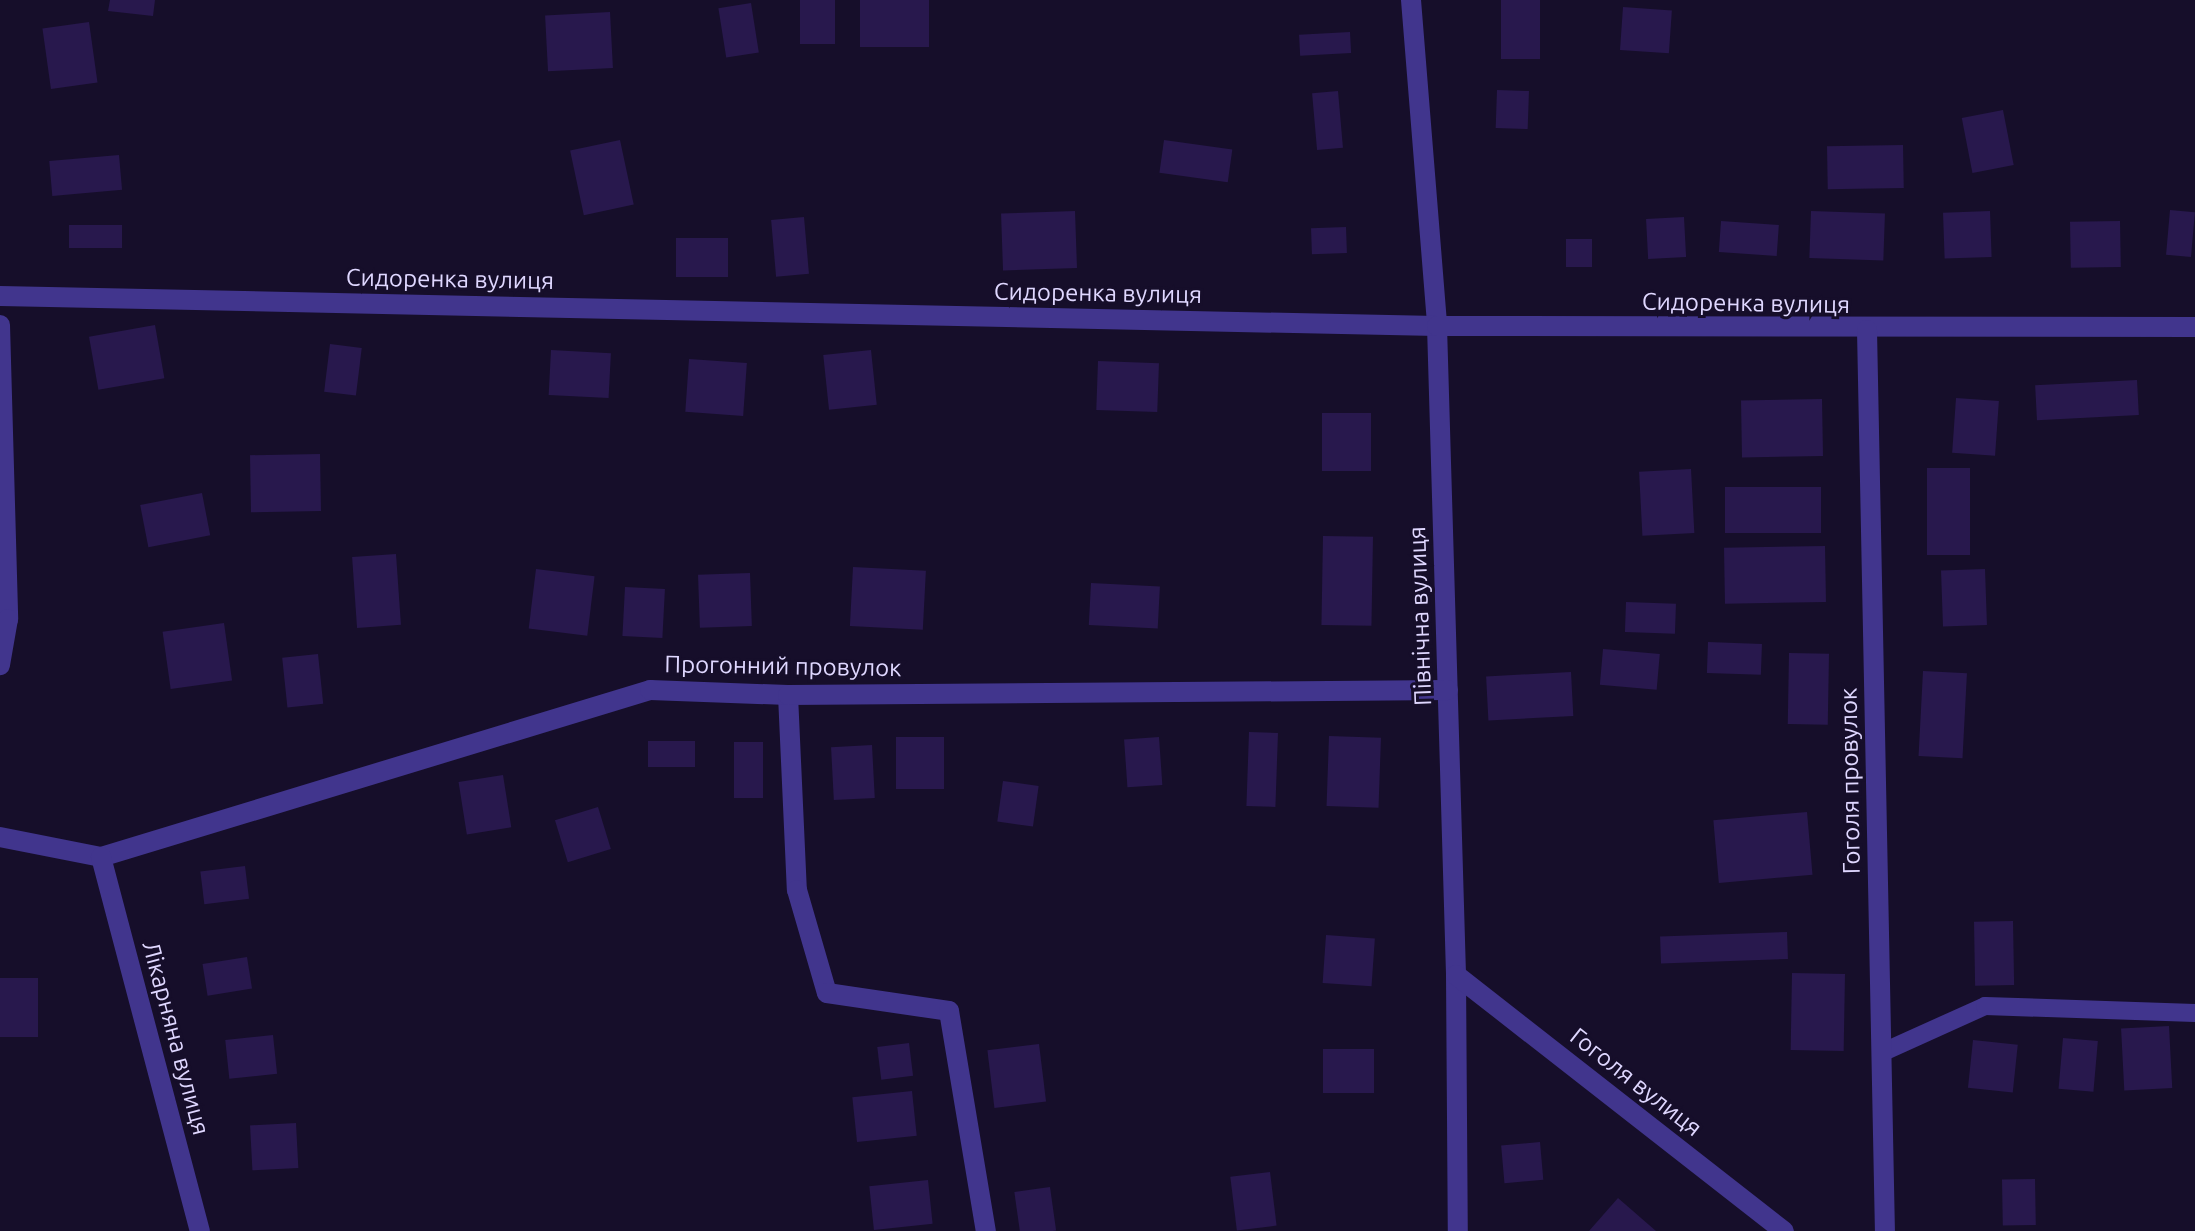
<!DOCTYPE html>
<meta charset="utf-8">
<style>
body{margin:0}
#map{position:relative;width:2195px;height:1231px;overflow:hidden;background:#160e2a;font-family:Ubuntu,sans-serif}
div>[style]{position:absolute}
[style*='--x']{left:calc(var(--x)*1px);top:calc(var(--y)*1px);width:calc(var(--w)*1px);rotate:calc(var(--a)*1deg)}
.building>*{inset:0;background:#28184d;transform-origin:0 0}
.lane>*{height:18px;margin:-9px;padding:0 9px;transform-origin:9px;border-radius:9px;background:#41358d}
.street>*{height:20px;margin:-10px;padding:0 10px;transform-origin:10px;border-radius:10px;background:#41358d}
span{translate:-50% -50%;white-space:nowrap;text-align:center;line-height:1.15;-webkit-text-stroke:6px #160e2a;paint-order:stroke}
.street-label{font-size:24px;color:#dfd7ff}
</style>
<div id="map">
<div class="building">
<div style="clip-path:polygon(110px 0,155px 0,153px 16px,108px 11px)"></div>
<div style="left:800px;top:0;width:35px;height:44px"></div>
<div style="left:860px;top:0;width:69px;height:47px"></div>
<div style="left:1501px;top:0;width:39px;height:59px"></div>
<div style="left:751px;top:3px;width:50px;height:33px;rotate:81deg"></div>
<div style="left:1623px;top:7px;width:49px;height:43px;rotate:4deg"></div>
<div style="left:610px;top:12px;width:56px;height:65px;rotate:87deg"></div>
<div style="left:89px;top:22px;width:61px;height:47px;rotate:82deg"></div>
<div style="left:1350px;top:32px;width:21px;height:51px;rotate:87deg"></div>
<div style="left:1497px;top:90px;width:32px;height:38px;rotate:2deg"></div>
<div style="left:1338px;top:91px;width:57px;height:26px;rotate:85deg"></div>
<div style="left:2003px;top:110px;width:56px;height:42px;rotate:79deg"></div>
<div style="left:620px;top:140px;width:66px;height:51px;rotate:78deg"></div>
<div style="left:1164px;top:140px;width:69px;height:33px;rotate:8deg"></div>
<div style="left:1903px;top:145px;width:43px;height:76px;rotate:89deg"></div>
<div style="left:119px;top:155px;width:35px;height:70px;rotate:85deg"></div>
<div style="left:2170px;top:210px;width:25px;height:45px;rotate:5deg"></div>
<div style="left:1075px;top:211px;width:57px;height:74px;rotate:88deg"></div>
<div style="left:1811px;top:211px;width:74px;height:47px;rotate:2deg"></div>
<div style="left:1990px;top:211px;width:46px;height:47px;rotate:88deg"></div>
<div style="left:804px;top:217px;width:57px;height:33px;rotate:85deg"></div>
<div style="left:1684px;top:217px;width:40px;height:38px;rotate:87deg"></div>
<div style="left:1721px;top:221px;width:58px;height:31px;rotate:4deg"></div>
<div style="left:2120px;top:221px;width:46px;height:50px;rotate:89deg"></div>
<div style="left:69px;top:225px;width:53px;height:23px"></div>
<div style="left:1346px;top:227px;width:26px;height:35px;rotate:88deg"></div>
<div style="left:676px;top:238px;width:52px;height:39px"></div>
<div style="left:1566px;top:239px;width:26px;height:28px"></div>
<div style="left:155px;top:325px;width:54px;height:67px;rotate:80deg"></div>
<div style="left:330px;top:344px;width:32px;height:48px;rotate:7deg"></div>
<div style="left:551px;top:350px;width:60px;height:45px;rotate:3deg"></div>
<div style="left:871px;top:350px;width:55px;height:48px;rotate:84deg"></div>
<div style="left:689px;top:359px;width:58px;height:53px;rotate:4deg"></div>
<div style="left:1098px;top:361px;width:61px;height:49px;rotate:2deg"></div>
<div style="left:2137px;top:380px;width:35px;height:102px;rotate:87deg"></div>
<div style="left:1956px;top:398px;width:43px;height:55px;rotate:4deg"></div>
<div style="left:1822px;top:399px;width:57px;height:81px;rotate:89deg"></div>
<div style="left:1322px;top:413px;width:49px;height:58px"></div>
<div style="left:320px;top:454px;width:57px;height:70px;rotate:89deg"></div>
<div style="left:1927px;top:468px;width:43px;height:87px"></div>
<div style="left:1691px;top:469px;width:64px;height:52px;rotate:87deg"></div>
<div style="left:1725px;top:487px;width:96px;height:46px"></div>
<div style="left:202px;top:493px;width:43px;height:63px;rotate:79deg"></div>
<div style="left:1323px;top:536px;width:50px;height:89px;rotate:1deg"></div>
<div style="left:1825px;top:546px;width:56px;height:101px;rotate:89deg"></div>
<div style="left:396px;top:554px;width:71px;height:44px;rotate:86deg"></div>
<div style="left:853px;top:567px;width:73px;height:59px;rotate:3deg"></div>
<div style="left:536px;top:569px;width:59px;height:60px;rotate:7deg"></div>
<div style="left:1985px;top:569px;width:56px;height:44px;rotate:88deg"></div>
<div style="left:750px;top:573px;width:53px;height:52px;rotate:88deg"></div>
<div style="left:1091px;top:583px;width:69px;height:42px;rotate:3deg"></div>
<div style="left:625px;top:587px;width:40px;height:49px;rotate:3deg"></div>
<div style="left:1626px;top:602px;width:50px;height:30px;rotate:2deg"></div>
<div style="left:224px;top:623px;width:58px;height:62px;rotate:82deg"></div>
<div style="left:1708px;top:642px;width:54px;height:31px;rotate:2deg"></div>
<div style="left:1603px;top:649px;width:57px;height:36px;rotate:5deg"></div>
<div style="left:1789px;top:653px;width:40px;height:71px;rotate:1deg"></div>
<div style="left:318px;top:654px;width:50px;height:36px;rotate:84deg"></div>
<div style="left:1923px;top:671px;width:44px;height:85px;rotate:3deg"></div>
<div style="left:1571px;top:672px;width:44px;height:85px;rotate:87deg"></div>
<div style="left:1249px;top:732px;width:29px;height:74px;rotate:2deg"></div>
<div style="left:1329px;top:736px;width:52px;height:70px;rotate:2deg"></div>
<div style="left:944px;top:737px;width:52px;height:48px;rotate:90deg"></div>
<div style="left:1159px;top:737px;width:48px;height:35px;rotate:86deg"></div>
<div style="left:648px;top:741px;width:47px;height:26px"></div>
<div style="left:734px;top:742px;width:29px;height:56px"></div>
<div style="left:872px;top:745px;width:53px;height:41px;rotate:87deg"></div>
<div style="left:503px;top:775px;width:53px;height:45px;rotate:81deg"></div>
<div style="left:1003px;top:781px;width:36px;height:41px;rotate:8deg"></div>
<div style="left:598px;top:807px;width:44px;height:45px;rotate:73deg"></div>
<div style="left:1807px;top:812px;width:63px;height:94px;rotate:85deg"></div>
<div style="left:245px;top:866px;width:33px;height:45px;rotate:83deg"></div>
<div style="left:2013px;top:921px;width:64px;height:39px;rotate:89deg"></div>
<div style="left:1787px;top:932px;width:27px;height:127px;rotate:88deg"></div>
<div style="left:1326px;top:935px;width:49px;height:48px;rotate:4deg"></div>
<div style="left:247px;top:957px;width:32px;height:45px;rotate:81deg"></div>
<div style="left:1792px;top:973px;width:53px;height:77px;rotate:1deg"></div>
<div style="left:0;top:978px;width:38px;height:59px"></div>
<div style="left:2169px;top:1026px;width:62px;height:48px;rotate:87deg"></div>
<div style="left:273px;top:1035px;width:39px;height:48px;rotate:84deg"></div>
<div style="left:2063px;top:1038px;width:35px;height:51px;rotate:5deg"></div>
<div style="left:1973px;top:1040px;width:45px;height:48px;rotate:6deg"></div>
<div style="left:909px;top:1043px;width:33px;height:32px;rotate:83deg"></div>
<div style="left:1039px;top:1044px;width:58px;height:52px;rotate:83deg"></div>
<div style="left:1323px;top:1049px;width:51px;height:44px"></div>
<div style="left:912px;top:1091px;width:45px;height:60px;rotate:84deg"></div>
<div style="left:296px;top:1123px;width:45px;height:46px;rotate:87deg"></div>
<div style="left:1540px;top:1142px;width:38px;height:39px;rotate:85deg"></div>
<div style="left:1270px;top:1172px;width:54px;height:40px;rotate:83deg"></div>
<div style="left:2035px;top:1179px;width:46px;height:33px;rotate:89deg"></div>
<div style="left:928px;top:1180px;width:44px;height:59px;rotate:84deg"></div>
<div style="left:1050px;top:1187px;width:44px;height:36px;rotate:82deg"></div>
<div style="clip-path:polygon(1618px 1198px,1656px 1231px,1589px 1231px)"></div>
</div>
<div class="lane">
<div style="--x:1881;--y:1053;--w:114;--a:-24.3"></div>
<div style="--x:1985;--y:1006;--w:210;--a:1.9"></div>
</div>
<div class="street">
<div style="--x:1411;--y:0;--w:327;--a:85.4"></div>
<div style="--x:1437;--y:326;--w:649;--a:88.32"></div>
<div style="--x:1456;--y:975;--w:256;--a:89.6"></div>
<div style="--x:0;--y:296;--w:1437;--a:1.2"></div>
<div style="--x:1437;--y:326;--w:758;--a:0.08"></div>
<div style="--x:0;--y:325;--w:294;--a:88.4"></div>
<div style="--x:8;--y:619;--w:47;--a:99.9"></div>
<div style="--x:1867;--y:330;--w:901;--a:88.86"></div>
<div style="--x:788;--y:695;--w:195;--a:87.4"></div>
<div style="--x:797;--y:890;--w:107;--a:73.8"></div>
<div style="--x:827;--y:993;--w:123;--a:8.4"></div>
<div style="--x:949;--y:1011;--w:223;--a:80.5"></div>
<div style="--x:0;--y:837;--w:103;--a:11.2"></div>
<div style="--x:101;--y:857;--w:574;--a:-16.92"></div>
<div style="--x:650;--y:690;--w:138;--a:2.1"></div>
<div style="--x:788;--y:695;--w:660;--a:-0.43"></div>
<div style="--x:101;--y:857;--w:387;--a:75.2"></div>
<div style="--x:1456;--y:975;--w:416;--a:38"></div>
</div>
<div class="street-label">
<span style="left:450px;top:279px;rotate:1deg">Сидоренка вулиця</span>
<span style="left:1098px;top:293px;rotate:1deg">Сидоренка вулиця</span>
<span style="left:1746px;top:303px;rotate:1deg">Сидоренка вулиця</span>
<span style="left:1420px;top:616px;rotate:-92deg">Північна вулиця</span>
<span style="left:783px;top:666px;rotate:1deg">Прогонний провулок</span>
<span style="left:1850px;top:781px;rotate:-91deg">Гоголя провулок</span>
<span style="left:176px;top:1038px;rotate:75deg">Лікарняна вулиця</span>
<span style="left:1636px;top:1082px;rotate:38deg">Гоголя вулиця</span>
</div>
</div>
